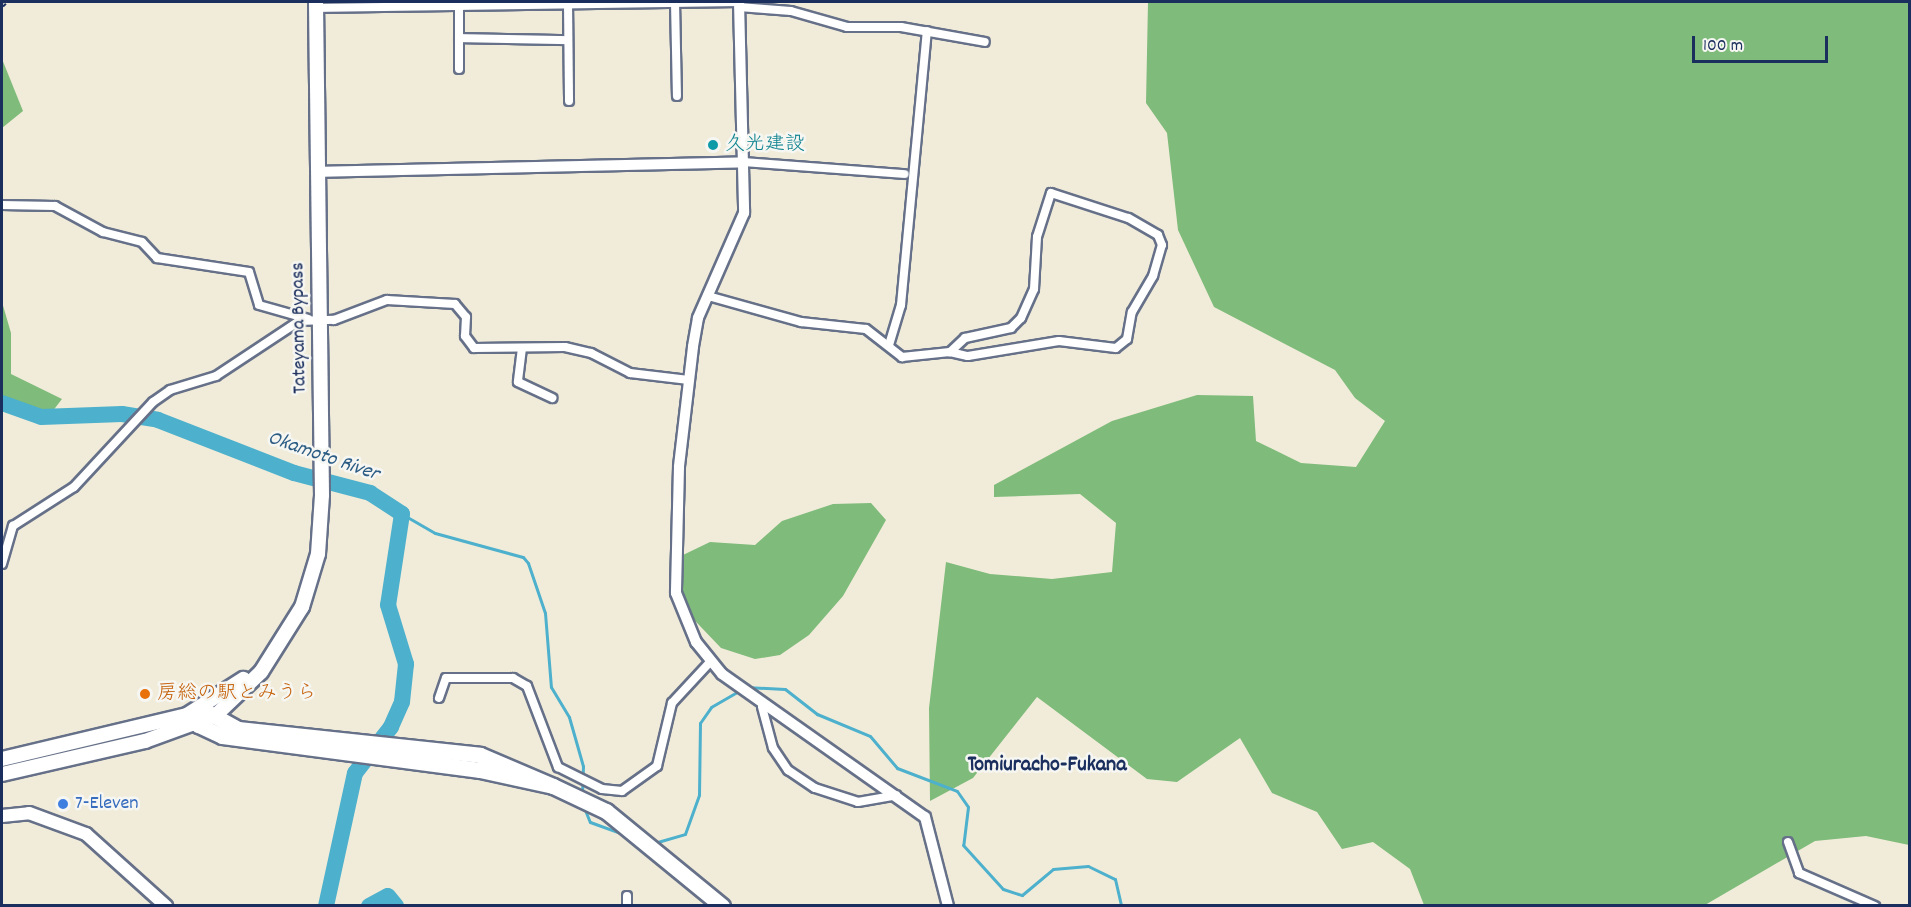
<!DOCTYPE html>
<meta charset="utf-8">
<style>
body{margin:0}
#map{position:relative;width:1911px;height:907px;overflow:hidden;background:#f1ecda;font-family:Dekko,"Klee One",sans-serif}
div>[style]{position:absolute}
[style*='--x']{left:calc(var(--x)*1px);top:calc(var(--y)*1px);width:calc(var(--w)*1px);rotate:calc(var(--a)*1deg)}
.forest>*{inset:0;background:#7fbb7a}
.stream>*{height:3px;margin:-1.5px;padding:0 1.5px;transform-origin:1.5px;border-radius:1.5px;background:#4db0cc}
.river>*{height:16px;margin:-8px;padding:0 8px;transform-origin:8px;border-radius:8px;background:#4db0cc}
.roads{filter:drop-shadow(2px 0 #667189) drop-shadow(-2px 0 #667189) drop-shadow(0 2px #667189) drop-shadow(0 -2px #667189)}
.minor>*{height:8px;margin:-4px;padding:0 4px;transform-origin:4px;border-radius:4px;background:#fff}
.tertiary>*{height:10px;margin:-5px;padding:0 5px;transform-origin:5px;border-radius:5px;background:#fff}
.secondary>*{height:12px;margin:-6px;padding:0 6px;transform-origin:6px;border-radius:6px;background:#fff}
.trunk>*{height:14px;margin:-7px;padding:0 7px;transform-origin:7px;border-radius:7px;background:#fff}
.motorway>*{height:15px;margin:-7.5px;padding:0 7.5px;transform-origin:7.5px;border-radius:7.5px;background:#fff}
.rail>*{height:5px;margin-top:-2.5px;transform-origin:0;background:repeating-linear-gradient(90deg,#f6f6f2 0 9px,#1b2f5e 0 18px);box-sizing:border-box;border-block:2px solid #1b2f5e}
.dots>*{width:16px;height:16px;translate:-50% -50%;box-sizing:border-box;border:3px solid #f6f6f2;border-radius:50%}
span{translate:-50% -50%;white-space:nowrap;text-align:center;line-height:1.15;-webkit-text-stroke:5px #f6f6f2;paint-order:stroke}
.culture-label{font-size:20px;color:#0d838f}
.left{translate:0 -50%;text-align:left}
.street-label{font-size:20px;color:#1b2f5e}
.food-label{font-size:20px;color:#c56008}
.shop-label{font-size:20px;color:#366cbe}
.water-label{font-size:21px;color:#2c5c84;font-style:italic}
.quarter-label{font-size:22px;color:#1b2f5e;font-weight:700}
.frame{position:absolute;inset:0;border:3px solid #1b2f5e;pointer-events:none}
.scale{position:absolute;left:1692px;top:36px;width:136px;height:27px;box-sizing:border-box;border:3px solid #1b2f5e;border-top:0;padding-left:8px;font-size:18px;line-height:21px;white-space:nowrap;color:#1b2f5e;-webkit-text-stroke:4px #f6f6f2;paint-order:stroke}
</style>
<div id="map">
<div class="forest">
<div style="clip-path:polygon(1148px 2px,1909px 2px,1909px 845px,1866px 836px,1815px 841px,1705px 905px,1424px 905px,1410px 869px,1373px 842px,1342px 849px,1317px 812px,1272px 793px,1240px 738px,1177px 782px,1147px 779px,1037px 697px,973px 778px,930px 801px,929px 708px,946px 562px,990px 574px,1052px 579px,1112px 572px,1116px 523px,1080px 494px,994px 497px,994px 485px,1112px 421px,1197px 395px,1253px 396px,1256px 441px,1301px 463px,1356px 467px,1385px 421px,1355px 398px,1335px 370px,1214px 307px,1178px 230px,1167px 133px,1146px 103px)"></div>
<div style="clip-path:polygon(2px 59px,23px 111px,2px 128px)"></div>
<div style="clip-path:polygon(2px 302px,11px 333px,11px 374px,62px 399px,42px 425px,2px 405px)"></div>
<div style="clip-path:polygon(871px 503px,886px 520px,843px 596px,809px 635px,780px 655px,755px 659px,721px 648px,679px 604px,683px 555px,710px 542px,755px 545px,782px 521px,833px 504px)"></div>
</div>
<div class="stream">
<div style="--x:402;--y:514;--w:38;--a:30"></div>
<div style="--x:435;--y:533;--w:91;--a:15.3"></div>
<div style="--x:523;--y:557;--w:8;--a:50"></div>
<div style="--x:528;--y:563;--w:53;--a:71.2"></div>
<div style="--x:545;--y:613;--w:74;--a:85.4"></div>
<div style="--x:551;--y:687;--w:35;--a:59"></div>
<div style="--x:569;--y:717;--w:51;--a:74.1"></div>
<div style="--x:583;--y:766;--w:29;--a:92"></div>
<div style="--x:746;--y:687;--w:39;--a:3"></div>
<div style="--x:785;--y:689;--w:41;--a:38"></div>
<div style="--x:817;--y:714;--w:57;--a:22.5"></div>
<div style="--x:870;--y:736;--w:42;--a:49.8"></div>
<div style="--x:897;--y:768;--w:64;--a:21"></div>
<div style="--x:957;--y:791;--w:19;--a:55"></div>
<div style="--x:968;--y:807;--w:38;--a:97"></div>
<div style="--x:963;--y:845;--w:59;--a:47.7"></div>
<div style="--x:1003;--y:889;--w:20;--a:18"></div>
<div style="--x:1022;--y:895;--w:40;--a:-40"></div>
<div style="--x:1053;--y:869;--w:35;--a:-5"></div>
<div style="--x:1088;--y:866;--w:30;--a:26"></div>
<div style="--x:1115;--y:879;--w:28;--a:77"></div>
<div style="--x:583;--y:805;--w:18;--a:68"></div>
<div style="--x:590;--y:822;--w:37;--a:20"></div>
<div style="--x:654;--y:843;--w:32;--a:-16"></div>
<div style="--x:685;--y:834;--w:41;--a:-70.3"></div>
<div style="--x:699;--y:795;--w:72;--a:-89.2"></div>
<div style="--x:700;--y:723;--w:19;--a:-55"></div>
<div style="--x:711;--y:707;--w:34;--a:-30"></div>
</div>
<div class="river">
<div style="--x:2;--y:403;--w:41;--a:19.7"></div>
<div style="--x:41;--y:417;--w:81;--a:-2.1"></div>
<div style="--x:122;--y:414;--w:36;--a:9"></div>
<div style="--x:158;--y:420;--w:146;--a:21.3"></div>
<div style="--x:294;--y:473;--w:79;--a:14.7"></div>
<div style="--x:370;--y:493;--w:38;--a:33"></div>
<div style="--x:402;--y:514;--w:92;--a:98.7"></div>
<div style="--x:388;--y:605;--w:62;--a:73"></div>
<div style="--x:406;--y:664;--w:38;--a:96"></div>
<div style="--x:402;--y:702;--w:27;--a:114"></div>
<div style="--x:391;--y:727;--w:58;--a:128"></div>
<div style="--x:355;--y:773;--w:136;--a:102.3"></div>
<div style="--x:369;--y:906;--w:21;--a:-28"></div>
<div style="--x:388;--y:896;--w:13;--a:51"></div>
</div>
<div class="roads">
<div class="minor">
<div style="--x:459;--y:2;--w:67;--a:90"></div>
<div style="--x:568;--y:2;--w:99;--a:89.4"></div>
<div style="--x:675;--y:2;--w:94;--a:88.8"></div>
<div style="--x:739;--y:7;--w:52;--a:4.4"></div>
<div style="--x:791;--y:11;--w:58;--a:15.9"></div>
<div style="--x:847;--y:27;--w:54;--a:0"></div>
<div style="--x:901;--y:27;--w:85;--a:10.1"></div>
<div style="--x:316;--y:8;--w:420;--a:-0.8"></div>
<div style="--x:459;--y:38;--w:109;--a:1.1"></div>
<div style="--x:744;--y:162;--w:161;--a:4.3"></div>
<div style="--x:2;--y:205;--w:53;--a:1.1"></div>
<div style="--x:55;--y:206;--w:55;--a:28.4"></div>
<div style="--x:103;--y:232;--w:40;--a:14.4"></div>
<div style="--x:142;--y:242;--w:22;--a:47"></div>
<div style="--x:157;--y:258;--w:93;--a:8.7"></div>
<div style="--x:249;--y:272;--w:34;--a:73"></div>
<div style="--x:259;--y:305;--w:51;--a:15.9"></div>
<div style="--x:708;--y:296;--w:97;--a:15.6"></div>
<div style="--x:801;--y:322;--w:65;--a:6.1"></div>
<div style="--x:866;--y:329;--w:46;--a:37.9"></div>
<div style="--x:902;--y:357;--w:48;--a:-5.9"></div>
<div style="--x:950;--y:352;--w:18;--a:13"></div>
<div style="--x:968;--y:356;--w:92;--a:-9.4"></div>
<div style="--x:1059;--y:341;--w:57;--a:7"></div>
<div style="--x:1116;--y:348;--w:14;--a:-39"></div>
<div style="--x:1127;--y:339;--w:27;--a:-80"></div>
<div style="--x:1132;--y:312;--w:42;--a:-59.7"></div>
<div style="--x:1153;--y:276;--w:32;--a:-74"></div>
<div style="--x:1162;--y:245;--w:11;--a:-112"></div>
<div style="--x:1158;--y:235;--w:34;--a:-150"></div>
<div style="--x:1128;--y:218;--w:81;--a:-162"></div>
<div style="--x:1051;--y:193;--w:46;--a:107.7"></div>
<div style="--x:1037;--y:237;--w:52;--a:93.3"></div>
<div style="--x:1034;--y:289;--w:32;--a:114"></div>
<div style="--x:1021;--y:318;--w:14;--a:135"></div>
<div style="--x:1011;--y:328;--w:47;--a:167.7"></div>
<div style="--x:965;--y:338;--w:21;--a:137"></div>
<div style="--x:889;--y:345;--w:42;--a:-73.3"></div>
<div style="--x:901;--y:305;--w:275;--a:-84.6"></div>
<div style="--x:522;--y:348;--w:34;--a:97"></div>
<div style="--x:518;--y:382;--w:38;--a:25"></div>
<div style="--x:2;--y:564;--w:40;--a:-74"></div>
<div style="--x:13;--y:526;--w:72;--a:-32.6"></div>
<div style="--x:74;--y:487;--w:116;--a:-47.1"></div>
<div style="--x:153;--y:402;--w:21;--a:-35"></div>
<div style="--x:170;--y:390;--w:48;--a:-16.9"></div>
<div style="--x:216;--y:376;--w:100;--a:-33.5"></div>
<div style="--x:299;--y:321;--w:35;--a:-2"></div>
<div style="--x:334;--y:320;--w:57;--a:-20.7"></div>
<div style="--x:387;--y:300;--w:68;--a:3.4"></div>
<div style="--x:455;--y:304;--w:17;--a:50"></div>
<div style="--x:466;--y:317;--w:19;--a:93"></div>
<div style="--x:465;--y:336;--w:15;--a:53"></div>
<div style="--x:474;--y:348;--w:91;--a:-0.6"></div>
<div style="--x:565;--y:347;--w:27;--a:13"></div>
<div style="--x:591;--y:353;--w:44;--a:27.1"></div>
<div style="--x:630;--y:373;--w:59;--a:6.8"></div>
<div style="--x:439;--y:698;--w:21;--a:-71"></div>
<div style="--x:446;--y:678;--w:67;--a:0"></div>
<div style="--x:513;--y:678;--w:16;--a:30"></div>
<div style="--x:527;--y:686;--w:87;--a:69.1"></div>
<div style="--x:558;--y:767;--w:49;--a:26.6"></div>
<div style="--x:602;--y:789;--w:20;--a:6"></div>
<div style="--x:622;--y:791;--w:43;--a:-35.5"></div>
<div style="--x:657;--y:766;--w:65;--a:-76.6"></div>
<div style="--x:672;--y:703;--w:56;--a:-47.2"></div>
<div style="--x:762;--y:707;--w:42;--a:75"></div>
<div style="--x:773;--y:748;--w:27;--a:56"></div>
<div style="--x:788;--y:770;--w:32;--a:34"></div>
<div style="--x:815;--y:788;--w:45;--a:18"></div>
<div style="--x:858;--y:802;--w:39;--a:-10"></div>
<div style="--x:1788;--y:842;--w:33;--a:70"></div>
<div style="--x:1799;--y:873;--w:83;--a:23.5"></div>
<div style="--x:627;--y:896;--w:10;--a:90"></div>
</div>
<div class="tertiary">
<div style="--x:739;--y:2;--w:211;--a:88.6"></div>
<div style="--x:744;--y:213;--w:115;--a:113.7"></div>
<div style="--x:698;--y:318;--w:29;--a:100"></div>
<div style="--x:693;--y:347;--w:121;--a:96.7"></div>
<div style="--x:679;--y:467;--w:126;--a:91.4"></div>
<div style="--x:676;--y:593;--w:53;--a:67.8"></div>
<div style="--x:696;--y:642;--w:41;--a:50.9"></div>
<div style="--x:722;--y:674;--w:248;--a:35.2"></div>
<div style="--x:925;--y:817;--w:92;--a:75.5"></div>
<div style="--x:317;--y:172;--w:427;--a:-1.3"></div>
</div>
<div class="secondary">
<div style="--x:2;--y:816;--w:27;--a:-6"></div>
<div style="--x:29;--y:813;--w:61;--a:20.2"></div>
<div style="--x:86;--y:834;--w:108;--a:42"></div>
</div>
<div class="trunk">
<div style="--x:2;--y:759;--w:190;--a:-13.4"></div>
<div style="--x:187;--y:715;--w:67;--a:-32.7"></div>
<div style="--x:2;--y:774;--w:147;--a:-13"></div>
<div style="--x:145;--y:741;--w:76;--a:-20.1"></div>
<div style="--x:216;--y:715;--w:62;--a:-43.7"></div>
<div style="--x:261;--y:672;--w:77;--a:-57.8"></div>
<div style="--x:302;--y:607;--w:55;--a:-73.2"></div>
<div style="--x:318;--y:554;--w:59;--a:-86.1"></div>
<div style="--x:322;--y:495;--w:493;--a:-90.7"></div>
</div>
<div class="motorway">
<div style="--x:553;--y:786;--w:75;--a:-167.6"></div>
<div style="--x:480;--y:770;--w:260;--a:-172.5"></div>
<div style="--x:222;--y:736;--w:26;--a:-155"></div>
<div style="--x:198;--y:725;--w:17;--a:-83"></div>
<div style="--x:200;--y:708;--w:43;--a:28.9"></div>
<div style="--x:238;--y:729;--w:243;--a:6.1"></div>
<div style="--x:480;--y:755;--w:79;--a:23"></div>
<div style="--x:553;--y:786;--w:59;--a:25.3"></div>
<div style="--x:606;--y:811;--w:150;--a:39.3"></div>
</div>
</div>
<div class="rail">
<div style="--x:2;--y:5;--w:4;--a:-45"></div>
</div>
<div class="dots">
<div style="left:713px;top:145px;background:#0f9aa8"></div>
<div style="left:145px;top:694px;background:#e8710a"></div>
<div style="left:63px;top:804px;background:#3f7fe0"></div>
</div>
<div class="culture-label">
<span class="left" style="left:725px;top:145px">久光建設</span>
</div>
<div class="street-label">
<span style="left:300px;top:328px;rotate:-91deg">Tateyama Bypass</span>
</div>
<div class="food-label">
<span class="left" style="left:157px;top:694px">房総の駅とみうら</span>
</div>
<div class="shop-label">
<span class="left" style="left:75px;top:804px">7-Eleven</span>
</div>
<div class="water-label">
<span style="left:323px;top:457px;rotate:19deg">Okamoto River</span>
</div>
<div class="quarter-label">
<span style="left:1047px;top:766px">Tomiuracho-Fukana</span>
</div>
<div class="frame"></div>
<div class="scale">100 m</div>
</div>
